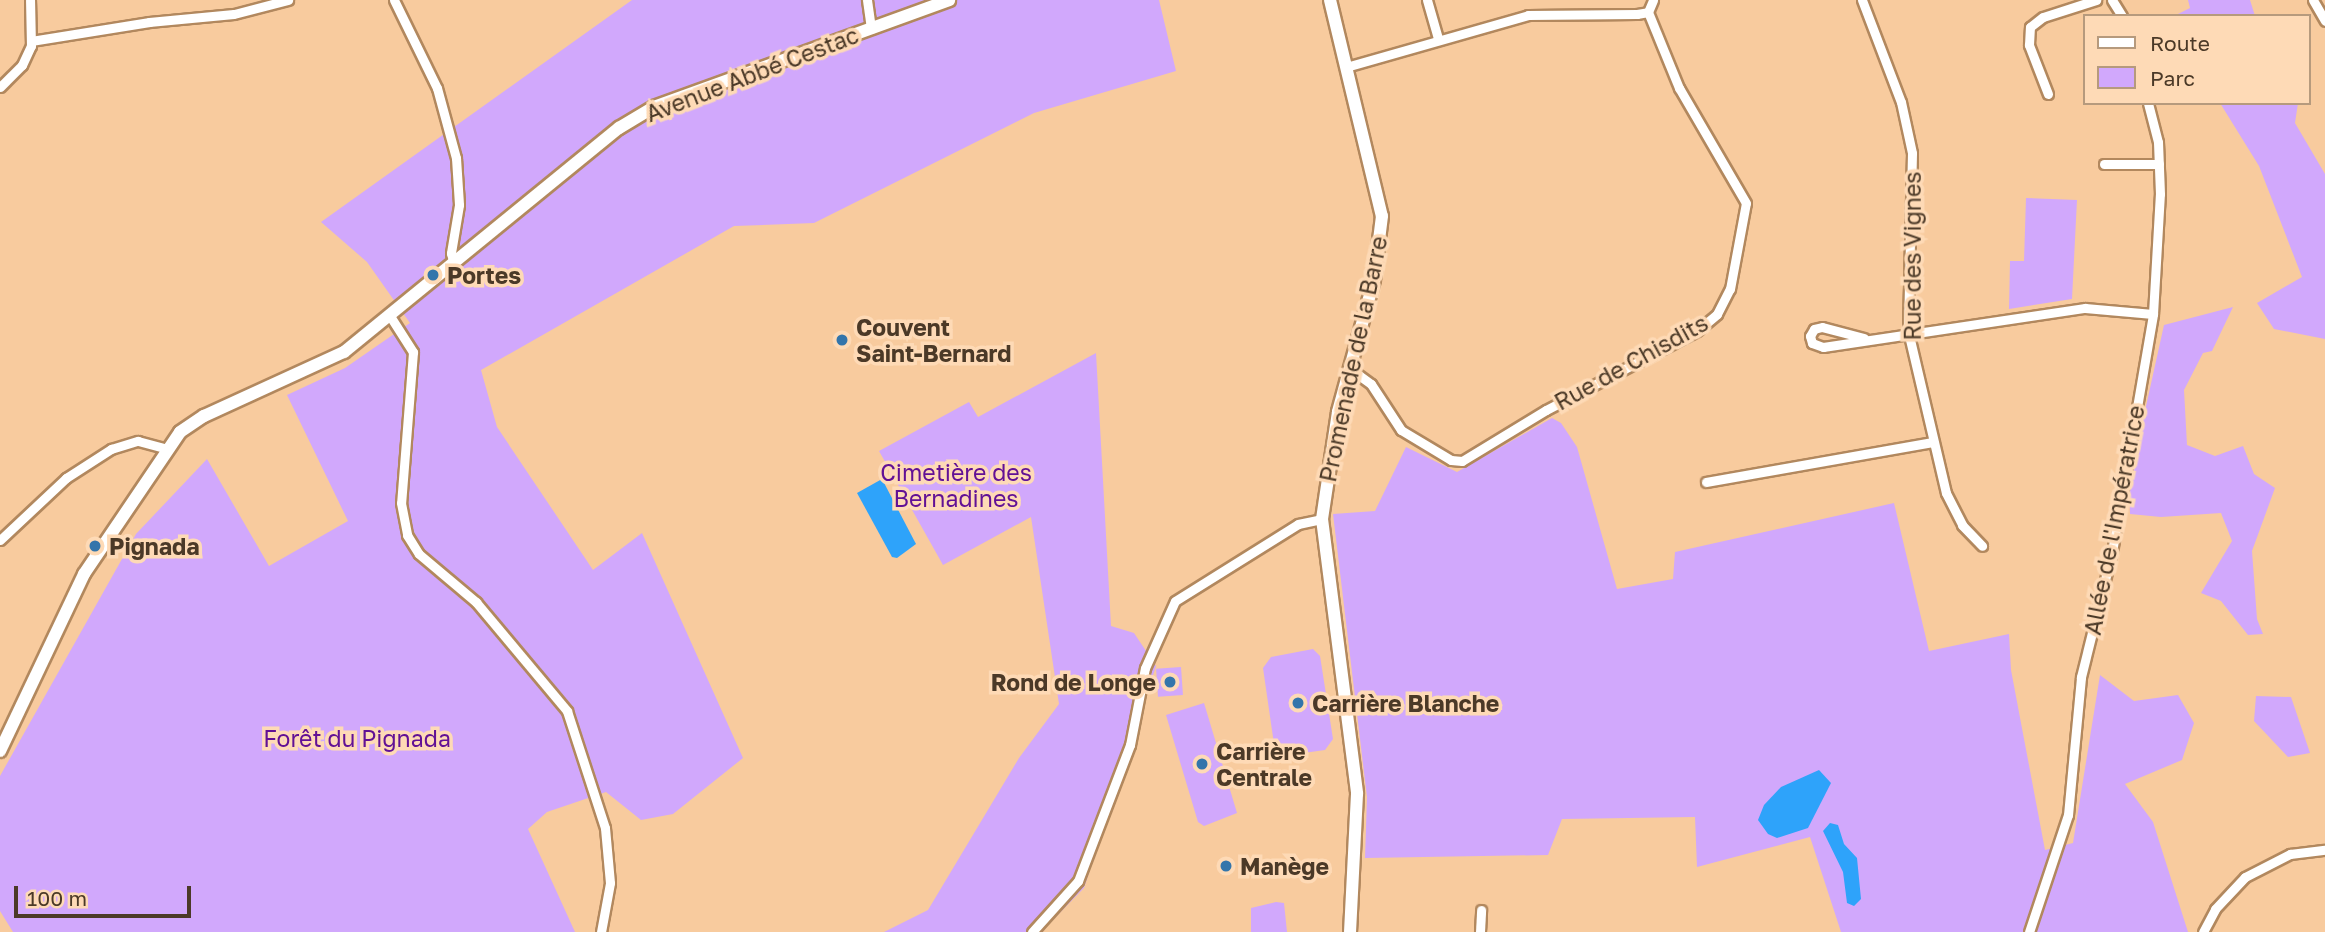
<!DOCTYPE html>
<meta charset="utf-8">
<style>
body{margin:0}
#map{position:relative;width:2325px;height:932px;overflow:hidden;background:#f8cb9e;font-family:"Golos Text",sans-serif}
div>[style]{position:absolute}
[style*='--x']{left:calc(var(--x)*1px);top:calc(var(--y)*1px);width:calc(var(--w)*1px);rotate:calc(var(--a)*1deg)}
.green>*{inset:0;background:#d1a8fc;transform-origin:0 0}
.water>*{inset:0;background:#2ea3fa}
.roads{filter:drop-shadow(2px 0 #b2885e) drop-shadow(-2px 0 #b2885e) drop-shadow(0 2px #b2885e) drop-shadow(0 -2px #b2885e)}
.minor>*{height:9px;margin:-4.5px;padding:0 4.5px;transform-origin:4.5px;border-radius:4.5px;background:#fff}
.tertiary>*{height:12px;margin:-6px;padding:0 6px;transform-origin:6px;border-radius:6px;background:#fff}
.secondary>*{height:12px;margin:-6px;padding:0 6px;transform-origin:6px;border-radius:6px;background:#fff}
.dots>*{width:19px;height:19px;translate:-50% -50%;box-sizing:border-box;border:4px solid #fedab6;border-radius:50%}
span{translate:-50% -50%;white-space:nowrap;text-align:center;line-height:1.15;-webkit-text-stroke:7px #fedab6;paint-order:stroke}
.street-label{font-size:23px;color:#4b3927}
.poi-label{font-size:23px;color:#4b3927;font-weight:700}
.left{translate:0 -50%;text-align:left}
.right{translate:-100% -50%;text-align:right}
.park-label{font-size:23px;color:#621195}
.legend{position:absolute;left:2083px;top:14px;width:228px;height:91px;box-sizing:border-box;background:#fedab6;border:2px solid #b69a7d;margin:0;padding:9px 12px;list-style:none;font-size:21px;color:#4b3927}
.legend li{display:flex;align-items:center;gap:14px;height:35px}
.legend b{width:35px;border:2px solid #b69a7d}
.scale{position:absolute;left:14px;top:886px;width:177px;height:32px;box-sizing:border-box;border:4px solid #4b3927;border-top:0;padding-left:9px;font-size:21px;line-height:24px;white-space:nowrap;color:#4b3927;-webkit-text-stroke:5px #fedab6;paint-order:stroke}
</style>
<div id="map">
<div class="green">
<div style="clip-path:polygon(632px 0,1159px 0,1176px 71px,1034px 113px,814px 223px,734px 226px,481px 370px,497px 427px,593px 570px,642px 533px,743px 758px,673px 814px,641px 820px,606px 792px,547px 812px,528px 829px,575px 932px,13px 932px,0 911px,0 776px,136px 534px,207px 459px,269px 566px,348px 521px,287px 395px,345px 368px,410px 323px,367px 262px,321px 222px)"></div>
<div style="clip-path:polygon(2188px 0,2250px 0,2255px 16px,2174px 16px,2190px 8px)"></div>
<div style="clip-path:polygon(2220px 103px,2298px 103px,2295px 123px,2325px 174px,2325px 339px,2274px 329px,2257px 303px,2302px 277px,2259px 166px)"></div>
<div style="clip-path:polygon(2026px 198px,2077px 200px,2072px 299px,2009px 309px,2010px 261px,2024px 261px)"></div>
<div style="clip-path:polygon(2233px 307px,2212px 351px,2203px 353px,2184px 390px,2187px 445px,2215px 456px,2243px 446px,2254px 474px,2275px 488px,2252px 551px,2257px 619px,2263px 634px,2248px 635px,2221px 601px,2201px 593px,2232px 541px,2221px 513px,2161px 517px,2130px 514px,2129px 483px,2164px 325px)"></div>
<div style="clip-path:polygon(1096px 353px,1111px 626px,1134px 633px,1156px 666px,1084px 888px,1041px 932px,884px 932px,928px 910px,1019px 758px,1059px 704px,1031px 517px,943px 565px,879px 451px,969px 402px,978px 417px)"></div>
<div style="clip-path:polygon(1552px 418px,1561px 423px,1577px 447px,1617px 589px,1673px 579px,1675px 552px,1894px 503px,1929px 651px,2009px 634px,2011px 670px,2045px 850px,2073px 843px,2100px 675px,2134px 701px,2178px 695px,2194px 723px,2182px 760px,2125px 784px,2153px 822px,2188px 932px,1841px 932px,1810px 837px,1697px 867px,1695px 817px,1562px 819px,1548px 855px,1365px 858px,1367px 797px,1333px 514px,1375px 511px,1406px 447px,1457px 472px)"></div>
<div style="clip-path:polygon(1313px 649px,1320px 656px,1333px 739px,1325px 750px,1282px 756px,1275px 751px,1263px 668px,1271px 657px)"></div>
<div style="left:1181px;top:667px;width:28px;height:25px;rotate:86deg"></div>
<div style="clip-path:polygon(2256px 696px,2291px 697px,2310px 753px,2288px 757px,2254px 721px)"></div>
<div style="clip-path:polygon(1204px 703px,1237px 813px,1204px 826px,1198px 822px,1166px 715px)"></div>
<div style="clip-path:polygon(1276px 902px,1284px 903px,1287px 932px,1251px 932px,1251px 908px)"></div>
</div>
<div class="water">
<div style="clip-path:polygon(882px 479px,916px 544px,897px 558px,892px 557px,857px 493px)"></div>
<div style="clip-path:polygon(1819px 770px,1831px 783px,1808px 828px,1777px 838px,1768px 834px,1758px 820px,1764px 805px,1781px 787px)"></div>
<div style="clip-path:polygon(1830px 823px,1838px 825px,1844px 844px,1857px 858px,1861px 899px,1854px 906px,1847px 903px,1843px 872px,1823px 831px)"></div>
</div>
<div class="roads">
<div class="minor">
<div style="--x:394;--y:0;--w:98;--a:64"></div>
<div style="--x:437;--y:88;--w:73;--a:74.8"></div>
<div style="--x:456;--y:158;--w:47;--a:86.3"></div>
<div style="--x:459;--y:205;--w:49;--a:99.5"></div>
<div style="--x:451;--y:253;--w:12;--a:76"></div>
<div style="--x:867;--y:0;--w:29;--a:82"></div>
<div style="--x:1427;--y:0;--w:40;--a:74"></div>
<div style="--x:1862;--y:0;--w:109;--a:69.1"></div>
<div style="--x:1901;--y:102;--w:52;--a:77.8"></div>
<div style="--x:1912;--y:153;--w:178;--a:91.3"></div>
<div style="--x:1908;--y:331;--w:166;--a:76.8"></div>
<div style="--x:1946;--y:493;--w:36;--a:63"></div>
<div style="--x:1962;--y:525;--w:29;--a:46"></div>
<div style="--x:2112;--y:0;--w:19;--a:58"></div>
<div style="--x:2313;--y:0;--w:24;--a:60"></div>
<div style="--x:31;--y:41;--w:120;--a:-9.1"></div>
<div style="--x:149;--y:22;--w:85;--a:-5.4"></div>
<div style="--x:234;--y:14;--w:56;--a:-14.5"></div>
<div style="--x:1346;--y:67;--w:189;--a:-15.9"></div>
<div style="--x:1528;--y:15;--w:109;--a:-0.5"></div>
<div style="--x:1637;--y:14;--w:11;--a:-10"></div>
<div style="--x:1648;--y:12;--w:13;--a:-67"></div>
<div style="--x:0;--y:87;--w:31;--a:-45"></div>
<div style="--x:22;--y:65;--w:21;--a:-65"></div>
<div style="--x:31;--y:46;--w:46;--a:-91.2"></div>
<div style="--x:2048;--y:94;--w:53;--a:-111.2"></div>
<div style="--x:2029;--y:45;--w:18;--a:-87"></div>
<div style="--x:2030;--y:27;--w:16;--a:-38"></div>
<div style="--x:2043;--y:17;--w:56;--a:-17.8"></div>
<div style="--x:2104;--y:164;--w:55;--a:0"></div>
<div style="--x:390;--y:316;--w:43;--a:57.4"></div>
<div style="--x:413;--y:352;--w:151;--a:94.5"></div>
<div style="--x:401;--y:503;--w:33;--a:79"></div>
<div style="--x:407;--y:535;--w:22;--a:58"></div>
<div style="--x:419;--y:554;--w:75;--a:40.1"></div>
<div style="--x:476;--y:602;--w:142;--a:50.1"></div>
<div style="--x:567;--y:711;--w:123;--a:72"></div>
<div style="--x:605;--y:828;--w:55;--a:84.8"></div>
<div style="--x:610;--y:883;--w:50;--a:100.4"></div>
<div style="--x:1864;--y:338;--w:43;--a:-165.3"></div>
<div style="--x:1822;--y:327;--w:8;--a:166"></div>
<div style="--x:1814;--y:329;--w:8;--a:120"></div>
<div style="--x:1810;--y:336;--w:7;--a:74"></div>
<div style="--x:1812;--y:343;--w:12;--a:20"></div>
<div style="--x:1823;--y:347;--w:265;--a:-8.5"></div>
<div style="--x:2085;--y:308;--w:68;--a:5"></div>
<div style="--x:1349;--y:368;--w:27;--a:36"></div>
<div style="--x:1371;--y:384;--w:55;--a:56.9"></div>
<div style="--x:1401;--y:430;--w:58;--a:31"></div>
<div style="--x:1451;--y:460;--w:11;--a:5"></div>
<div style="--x:1462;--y:461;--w:98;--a:-31.3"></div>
<div style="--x:1546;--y:410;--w:170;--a:-27.6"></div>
<div style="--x:1697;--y:331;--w:26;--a:-40"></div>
<div style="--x:1717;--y:314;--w:28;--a:-63"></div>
<div style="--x:1730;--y:289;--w:87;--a:-79.5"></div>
<div style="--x:1746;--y:203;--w:133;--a:-120.2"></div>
<div style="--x:1679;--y:88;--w:82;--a:-112.2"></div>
<div style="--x:1706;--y:482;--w:230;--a:-10"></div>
<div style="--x:0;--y:540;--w:91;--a:-43.2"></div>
<div style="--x:66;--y:478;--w:54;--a:-32.8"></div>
<div style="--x:111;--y:449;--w:28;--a:-17"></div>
<div style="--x:138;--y:441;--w:28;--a:15"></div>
<div style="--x:1032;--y:932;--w:69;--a:-48"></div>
<div style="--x:1078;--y:881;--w:146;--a:-69.1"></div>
<div style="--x:1130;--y:745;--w:78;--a:-79"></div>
<div style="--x:1145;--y:668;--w:73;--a:-65.9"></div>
<div style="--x:1175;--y:601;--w:145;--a:-32"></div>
<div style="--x:1298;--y:524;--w:25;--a:-12"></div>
<div style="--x:1480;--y:932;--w:22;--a:-87"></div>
<div style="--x:2029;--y:932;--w:123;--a:-71.6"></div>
<div style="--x:2068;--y:815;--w:139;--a:-84.6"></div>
<div style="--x:2081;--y:677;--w:129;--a:-76.1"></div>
<div style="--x:2112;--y:552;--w:242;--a:-80.2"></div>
<div style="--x:2153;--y:314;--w:120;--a:-86.7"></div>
<div style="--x:2160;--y:194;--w:52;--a:-92.2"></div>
<div style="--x:2158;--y:142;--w:40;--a:-104.4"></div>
<div style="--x:2203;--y:932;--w:26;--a:-62"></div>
<div style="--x:2215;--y:909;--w:44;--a:-46.8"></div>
<div style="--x:2245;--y:877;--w:51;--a:-27.1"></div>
<div style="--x:2290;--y:854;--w:35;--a:-7"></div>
</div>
<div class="tertiary">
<div style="--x:0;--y:751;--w:196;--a:-64.6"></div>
<div style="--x:84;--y:574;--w:171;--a:-55.9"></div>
<div style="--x:180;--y:432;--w:29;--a:-34"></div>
<div style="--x:204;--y:416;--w:154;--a:-24.6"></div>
<div style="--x:344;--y:352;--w:355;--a:-39.2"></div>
<div style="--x:619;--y:128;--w:41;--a:-31"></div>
<div style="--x:654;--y:107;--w:314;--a:-19.9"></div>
</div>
<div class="secondary">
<div style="--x:1330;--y:0;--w:222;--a:76.5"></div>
<div style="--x:1382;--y:216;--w:64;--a:97.1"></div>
<div style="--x:1374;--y:280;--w:137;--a:105.3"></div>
<div style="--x:1338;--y:412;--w:108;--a:98.5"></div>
<div style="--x:1322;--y:519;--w:277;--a:82.7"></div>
<div style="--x:1357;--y:794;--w:138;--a:92.9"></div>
</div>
</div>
<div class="dots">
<div style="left:433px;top:275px;background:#3375ab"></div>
<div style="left:842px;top:340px;background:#3375ab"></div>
<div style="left:95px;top:546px;background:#3375ab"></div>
<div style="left:1170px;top:682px;background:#3375ab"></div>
<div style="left:1298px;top:703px;background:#3375ab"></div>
<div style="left:1202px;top:764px;background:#3375ab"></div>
<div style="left:1226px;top:866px;background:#3375ab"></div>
</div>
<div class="street-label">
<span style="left:752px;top:74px;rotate:-21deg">Avenue Abbé Cestac</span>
<span style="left:1912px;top:256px;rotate:-90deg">Rue des Vignes</span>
<span style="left:1353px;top:359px;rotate:-78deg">Promenade de la Barre</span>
<span style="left:1631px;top:362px;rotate:-29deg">Rue de Chisdits</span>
<span style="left:2114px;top:520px;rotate:-79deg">Allée de l'Impératrice</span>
</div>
<div class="poi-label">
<span class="left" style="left:447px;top:275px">Portes</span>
<span class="left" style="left:856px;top:340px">Couvent<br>Saint-Bernard</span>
<span class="left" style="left:109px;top:546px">Pignada</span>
<span class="right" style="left:1156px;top:682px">Rond de Longe</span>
<span class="left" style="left:1312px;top:703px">Carrière Blanche</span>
<span class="left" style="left:1216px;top:764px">Carrière<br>Centrale</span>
<span class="left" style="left:1240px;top:866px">Manège</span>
</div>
<div class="park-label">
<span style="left:956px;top:485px">Cimetière des<br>Bernadines</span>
<span style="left:357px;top:738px">Forêt du Pignada</span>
</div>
<ul class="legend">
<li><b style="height:9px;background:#fff"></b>Route</li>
<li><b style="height:19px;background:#d1a8fc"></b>Parc</li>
</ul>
<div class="scale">100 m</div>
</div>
